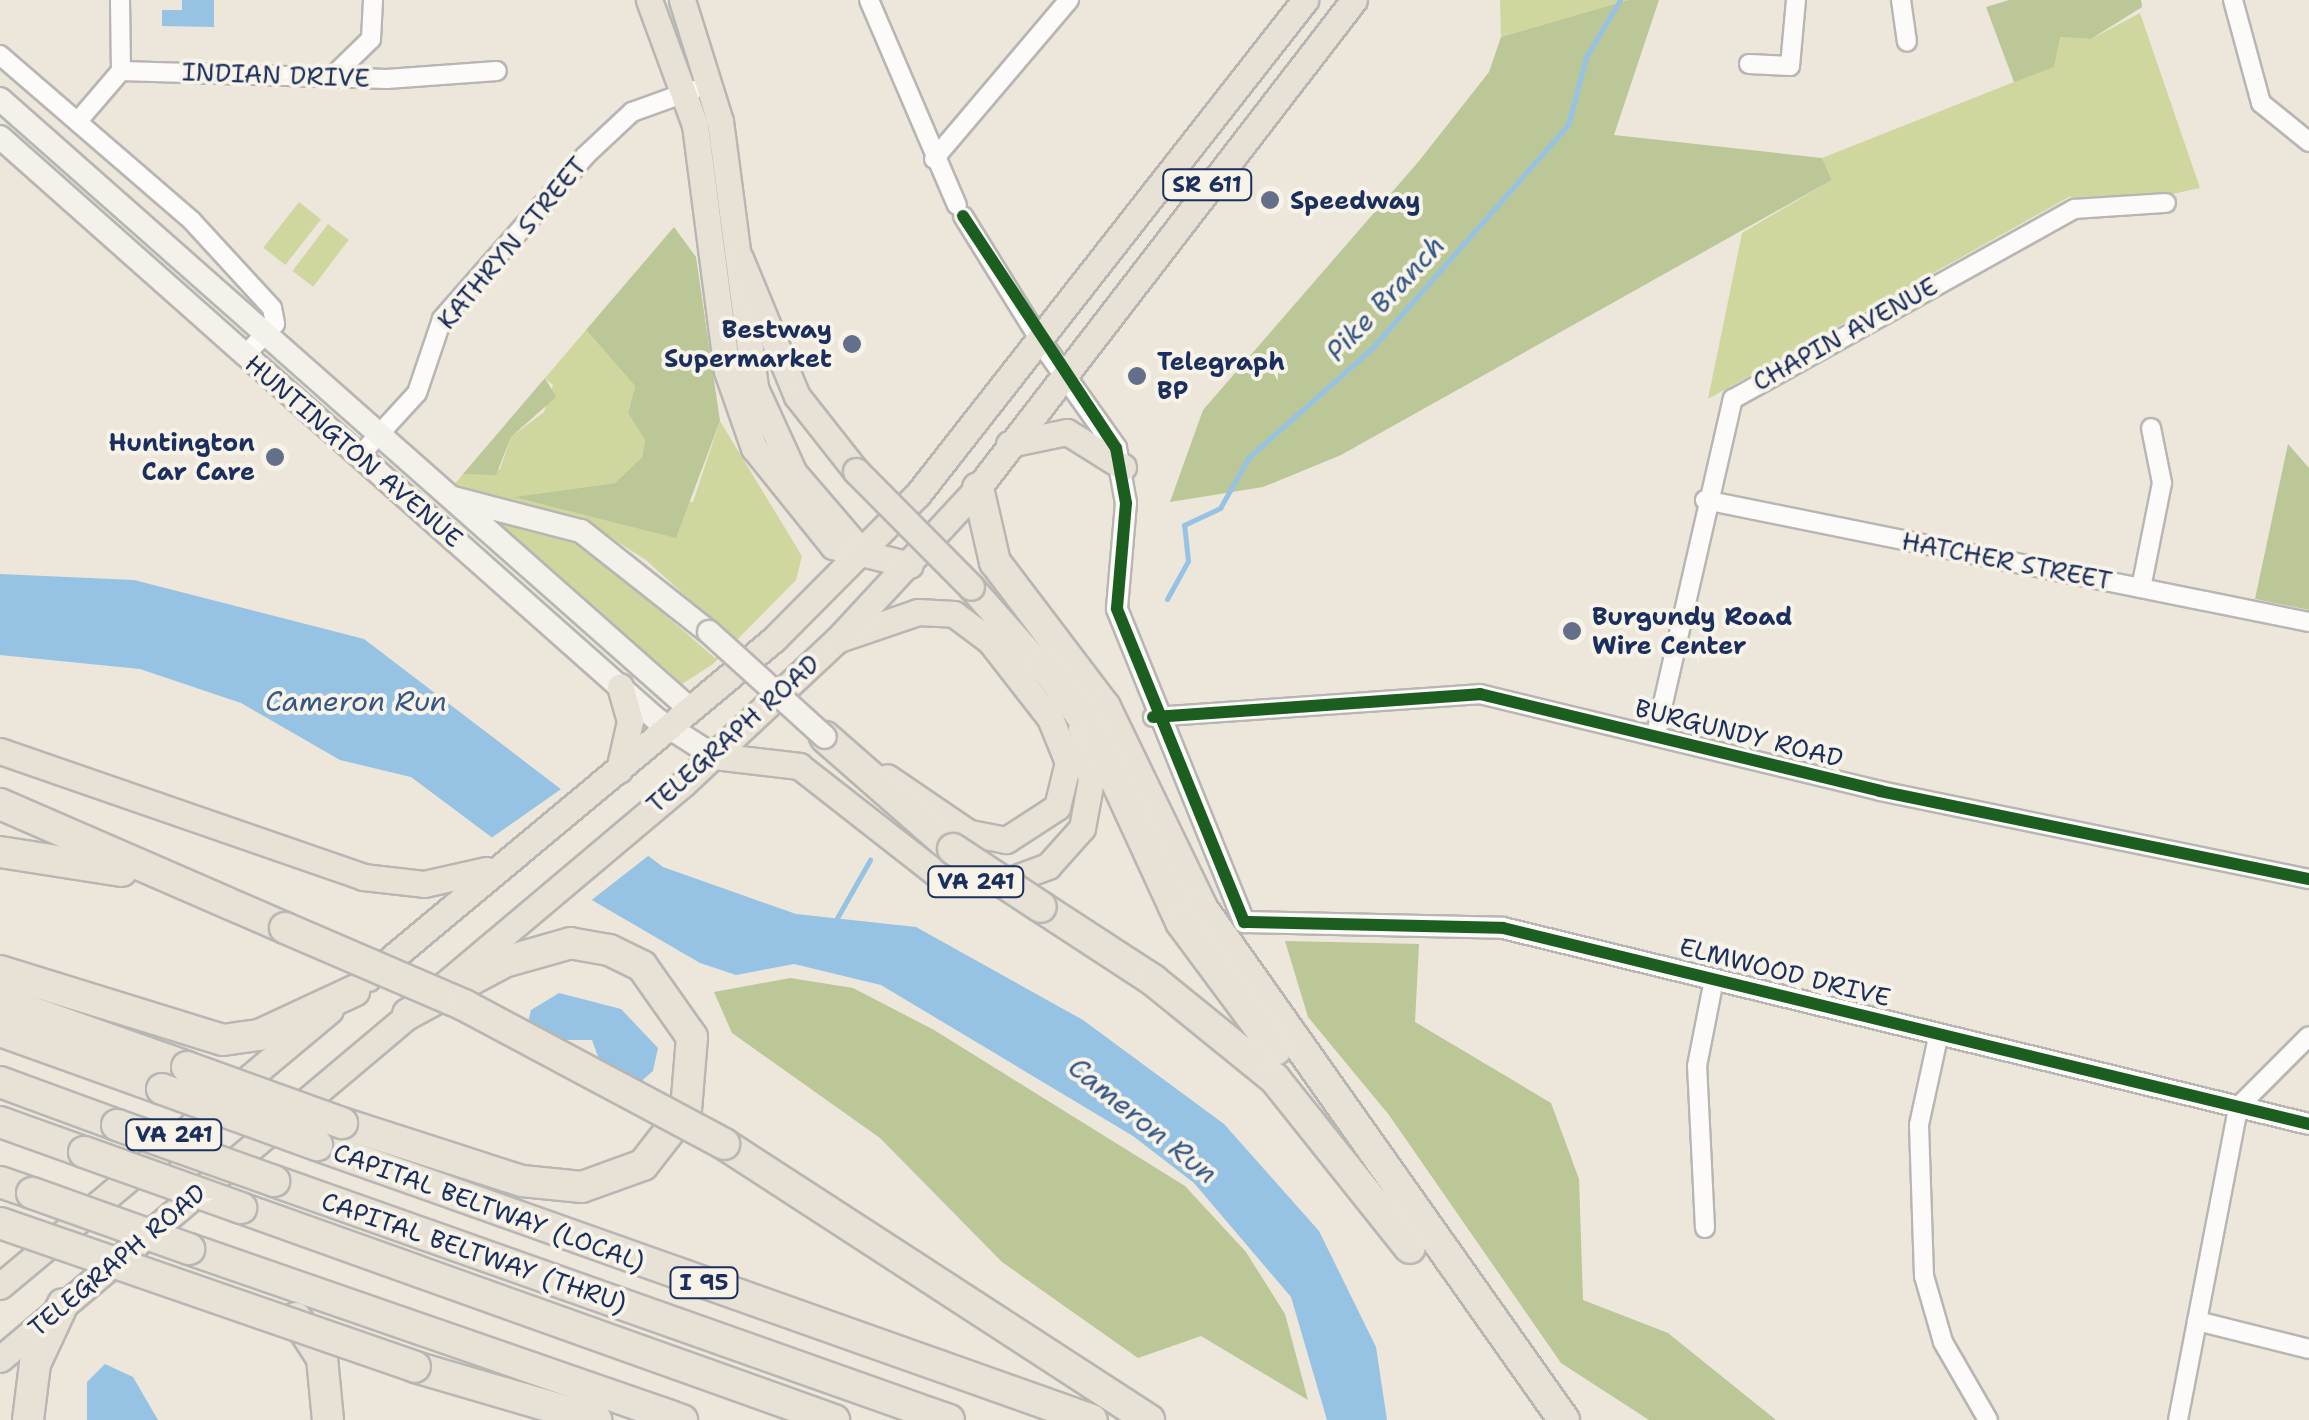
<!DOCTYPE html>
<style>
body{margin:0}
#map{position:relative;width:2309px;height:1420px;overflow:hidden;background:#ece6db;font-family:"Shantell Sans",sans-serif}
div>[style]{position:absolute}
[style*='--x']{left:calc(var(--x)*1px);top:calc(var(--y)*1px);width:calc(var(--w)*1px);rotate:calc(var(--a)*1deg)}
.green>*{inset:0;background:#d0d79e;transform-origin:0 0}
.forest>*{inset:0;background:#bbc797}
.water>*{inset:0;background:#96c3e3}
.pier>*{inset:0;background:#ece6db}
.stream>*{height:5px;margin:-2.5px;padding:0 2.5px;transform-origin:2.5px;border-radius:2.5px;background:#96c3e3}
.roads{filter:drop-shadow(2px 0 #b8b6b3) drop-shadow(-2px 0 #b8b6b3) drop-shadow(0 2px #b8b6b3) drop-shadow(0 -2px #b8b6b3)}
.minor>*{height:18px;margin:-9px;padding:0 9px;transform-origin:9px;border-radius:9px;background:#fcfbfa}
.tertiary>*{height:20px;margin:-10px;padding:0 10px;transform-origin:10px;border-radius:10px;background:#fcfbfa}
.secondary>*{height:22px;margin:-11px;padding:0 11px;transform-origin:11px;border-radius:11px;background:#f4f1eb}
.primary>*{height:25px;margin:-12.5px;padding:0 12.5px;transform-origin:12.5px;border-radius:12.5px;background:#e8e2d6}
.motorway>*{height:30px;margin:-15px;padding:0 15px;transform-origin:15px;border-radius:15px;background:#e8e2d6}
.bridges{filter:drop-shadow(2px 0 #b8b6b3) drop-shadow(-2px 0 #b8b6b3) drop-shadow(0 2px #b8b6b3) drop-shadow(0 -2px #b8b6b3)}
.secondary-bridge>*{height:22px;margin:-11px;padding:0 11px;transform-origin:11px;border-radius:11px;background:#f4f1eb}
.primary-bridge>*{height:25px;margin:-12.5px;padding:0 12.5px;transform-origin:12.5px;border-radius:12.5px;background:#e8e2d6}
.motorway-bridge>*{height:30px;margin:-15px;padding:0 15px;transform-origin:15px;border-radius:15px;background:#e8e2d6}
.cycleway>*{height:12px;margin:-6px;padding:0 6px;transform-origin:6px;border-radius:6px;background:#1b5e20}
.dots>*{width:28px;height:28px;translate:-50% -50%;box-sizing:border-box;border:5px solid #f7f3e8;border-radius:50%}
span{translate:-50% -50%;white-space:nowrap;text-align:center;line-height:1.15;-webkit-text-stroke:8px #f7f3e8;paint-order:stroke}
.shield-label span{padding:2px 8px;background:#f7f3e8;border:2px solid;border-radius:8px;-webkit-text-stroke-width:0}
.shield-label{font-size:22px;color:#1b2f5e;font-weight:700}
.street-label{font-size:25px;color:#1b2f5e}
.poi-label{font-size:25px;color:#1b2f5e;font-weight:700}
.left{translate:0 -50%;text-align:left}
.right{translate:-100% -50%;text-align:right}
.water-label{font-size:28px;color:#355787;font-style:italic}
</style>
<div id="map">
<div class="green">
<div style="clip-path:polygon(1500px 0,1628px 0,1501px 37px)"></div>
<div style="clip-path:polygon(2140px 13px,2200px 188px,2145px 200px,2069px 197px,1708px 399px,1742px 233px,1832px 180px,1822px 158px,2014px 82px,2060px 37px,2091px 39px)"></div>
<div style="left:299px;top:202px;width:28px;height:58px;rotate:38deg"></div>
<div style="left:328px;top:224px;width:26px;height:59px;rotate:37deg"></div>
<div style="clip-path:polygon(586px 330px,635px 386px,628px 413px,645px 440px,642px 457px,615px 483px,515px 497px,693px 502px,720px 421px,802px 556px,796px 580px,713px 664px,679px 686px,485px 518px,577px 539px,715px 658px,734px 640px,646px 560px,591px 525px,451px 489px,463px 474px,500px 469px,511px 437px,544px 412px,553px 385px,545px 378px)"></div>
</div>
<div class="forest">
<div style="clip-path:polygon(1628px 0,1659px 0,1614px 135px,1822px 158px,1832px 180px,1341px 455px,1263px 487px,1170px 502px,1203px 410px,1419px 161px,1489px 72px,1501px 37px)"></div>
<div style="clip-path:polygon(2009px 0,2141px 0,2142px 7px,2091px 39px,2060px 37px,2054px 67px,2014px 82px,1986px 7px)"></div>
<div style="clip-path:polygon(674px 227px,696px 257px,720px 421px,676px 538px,514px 497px,615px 483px,642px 457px,645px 440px,628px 413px,635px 386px,586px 330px)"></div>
<div style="clip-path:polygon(545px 378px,556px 397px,511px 437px,496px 475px,463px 474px)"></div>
<div style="clip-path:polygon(2288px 444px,2309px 468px,2309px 610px,2255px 599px)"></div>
<div style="clip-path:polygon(1285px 941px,1419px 944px,1415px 1022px,1551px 1103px,1579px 1179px,1583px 1300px,1668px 1333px,1776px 1420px,1649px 1420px,1561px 1363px,1389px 1115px,1308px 1017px)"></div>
<div style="clip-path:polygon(790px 978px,853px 988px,934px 1030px,1185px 1186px,1246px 1252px,1285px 1314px,1308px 1400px,1201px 1336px,1138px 1358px,1002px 1262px,880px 1138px,732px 1033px,714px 992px)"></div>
</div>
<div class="water">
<div style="clip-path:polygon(182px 0,214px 0,214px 27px,162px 26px,162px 10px,182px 10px)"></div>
<div style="clip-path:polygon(0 574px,134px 580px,364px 639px,663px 867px,796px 914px,916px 927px,1083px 1020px,1224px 1124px,1319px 1231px,1376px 1347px,1387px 1420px,1327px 1420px,1291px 1297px,1194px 1183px,1133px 1136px,881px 985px,794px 964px,736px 975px,700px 963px,518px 857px,411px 777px,340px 760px,241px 703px,140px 669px,0 655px)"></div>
<div style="clip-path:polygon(559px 993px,621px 1009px,658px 1048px,653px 1071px,638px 1084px,603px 1070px,592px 1040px,553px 1040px,527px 1026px,531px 1010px)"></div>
<div style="clip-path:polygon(105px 1364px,133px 1377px,158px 1420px,87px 1420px,87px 1382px)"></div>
</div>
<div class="pier">
<div style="clip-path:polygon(564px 787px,652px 853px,589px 902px,487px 841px)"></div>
</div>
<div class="stream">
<div style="--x:1167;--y:599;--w:43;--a:-61.1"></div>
<div style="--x:1188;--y:561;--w:36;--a:-96"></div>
<div style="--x:1184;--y:525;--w:40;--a:-25"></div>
<div style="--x:1220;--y:508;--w:59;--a:-60.4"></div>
<div style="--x:1249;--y:457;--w:164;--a:-41.5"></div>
<div style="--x:1372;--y:348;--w:297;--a:-48.7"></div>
<div style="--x:1568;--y:125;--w:70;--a:-75.2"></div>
<div style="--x:1586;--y:57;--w:66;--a:-59.2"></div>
<div style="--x:837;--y:918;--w:67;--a:-60.4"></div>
</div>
<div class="roads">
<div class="minor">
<div style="--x:120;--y:0;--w:71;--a:89.2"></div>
<div style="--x:869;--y:0;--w:223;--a:66.8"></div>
<div style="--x:1901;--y:0;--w:42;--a:81.9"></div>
<div style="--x:2233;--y:0;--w:107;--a:74.8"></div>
<div style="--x:2261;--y:103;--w:62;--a:39.1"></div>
<div style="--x:0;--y:55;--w:254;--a:40.8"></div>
<div style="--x:192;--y:221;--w:118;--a:47.4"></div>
<div style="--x:272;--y:308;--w:16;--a:79"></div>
<div style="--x:275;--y:324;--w:43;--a:134.1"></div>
<div style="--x:1749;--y:64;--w:41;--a:2.8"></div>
<div style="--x:1790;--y:66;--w:66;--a:-84.8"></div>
<div style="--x:333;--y:76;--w:53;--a:-44.2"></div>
<div style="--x:371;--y:39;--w:39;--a:-87"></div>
<div style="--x:78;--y:121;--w:66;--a:-49.3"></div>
<div style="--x:121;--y:71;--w:266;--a:1.7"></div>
<div style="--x:387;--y:79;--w:110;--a:-4.2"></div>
<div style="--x:934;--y:159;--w:209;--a:-49.7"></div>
<div style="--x:963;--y:216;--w:148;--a:58.2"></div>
<div style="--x:362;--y:453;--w:81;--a:-47.5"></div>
<div style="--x:417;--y:393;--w:78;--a:-71.3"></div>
<div style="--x:442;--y:319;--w:217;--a:-48.7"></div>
<div style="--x:585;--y:156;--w:64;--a:-43.1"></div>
<div style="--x:632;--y:112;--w:65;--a:-19.8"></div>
<div style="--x:1705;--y:500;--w:616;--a:11.42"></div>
<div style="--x:2141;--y:588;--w:107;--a:-78.7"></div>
<div style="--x:2162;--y:483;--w:56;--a:-101.3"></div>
<div style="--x:1153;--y:717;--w:328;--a:-4"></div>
<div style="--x:1480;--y:694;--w:412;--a:13.6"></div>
<div style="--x:1880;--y:791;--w:438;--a:11.6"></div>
<div style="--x:1656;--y:734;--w:344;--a:-77.1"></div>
<div style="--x:1733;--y:399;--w:391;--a:-29.1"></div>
<div style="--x:2075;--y:209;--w:91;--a:-3.8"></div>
<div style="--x:1939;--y:1033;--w:94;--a:102.3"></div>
<div style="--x:1919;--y:1125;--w:151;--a:88.1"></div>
<div style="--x:1924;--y:1276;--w:69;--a:73.9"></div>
<div style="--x:1943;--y:1342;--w:90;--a:60"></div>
<div style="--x:1705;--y:1228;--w:162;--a:-92.8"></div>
<div style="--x:1697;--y:1066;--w:89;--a:-78.9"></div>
<div style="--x:2197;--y:1321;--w:115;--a:14"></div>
<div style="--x:2178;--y:1420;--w:319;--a:-79.1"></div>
<div style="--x:2238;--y:1107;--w:100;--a:-45"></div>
</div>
<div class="tertiary">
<div style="--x:1041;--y:342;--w:130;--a:54.7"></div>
<div style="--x:1116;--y:448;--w:56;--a:79.7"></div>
<div style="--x:1126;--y:503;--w:106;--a:94.9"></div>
<div style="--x:1117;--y:609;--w:338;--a:67.9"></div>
<div style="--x:1244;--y:922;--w:259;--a:1.3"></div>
<div style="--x:1503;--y:928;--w:829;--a:13.67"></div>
</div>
<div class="secondary">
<div style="--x:0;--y:99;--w:922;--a:41.48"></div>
<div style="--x:0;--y:137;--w:877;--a:41.58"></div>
<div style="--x:656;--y:719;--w:69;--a:32.5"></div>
<div style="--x:453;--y:498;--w:132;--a:14.5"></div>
<div style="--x:581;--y:531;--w:163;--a:38.3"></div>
</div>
<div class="primary">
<div style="--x:649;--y:0;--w:133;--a:69.8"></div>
<div style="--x:695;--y:125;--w:248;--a:82.6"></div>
<div style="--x:727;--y:371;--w:82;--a:70.7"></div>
<div style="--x:754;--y:448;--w:126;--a:51.1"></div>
<div style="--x:833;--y:546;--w:79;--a:13.9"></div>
<div style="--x:682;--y:0;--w:127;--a:72.6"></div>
<div style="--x:720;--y:121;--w:269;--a:82.5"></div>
<div style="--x:755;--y:388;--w:94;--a:65.4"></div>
<div style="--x:794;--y:473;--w:103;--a:49.3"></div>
<div style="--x:740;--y:258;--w:149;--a:67.6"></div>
<div style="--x:797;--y:396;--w:95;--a:51.8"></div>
<div style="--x:1009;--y:444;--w:59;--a:-11.7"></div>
<div style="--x:1067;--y:432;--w:66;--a:32"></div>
<div style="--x:971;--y:587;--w:125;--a:48.6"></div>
<div style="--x:842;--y:638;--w:80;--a:-18.9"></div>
<div style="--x:918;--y:612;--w:36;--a:3"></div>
<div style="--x:954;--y:614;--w:45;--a:36.9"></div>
<div style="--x:990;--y:641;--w:98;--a:52.1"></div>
<div style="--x:1050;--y:718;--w:48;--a:67.8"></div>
<div style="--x:1068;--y:762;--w:46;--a:103.7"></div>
<div style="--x:1057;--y:807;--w:61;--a:147.1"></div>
<div style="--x:1006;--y:840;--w:38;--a:-169"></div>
<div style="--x:969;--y:833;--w:99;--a:-145.7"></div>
<div style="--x:0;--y:751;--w:384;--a:19.1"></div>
<div style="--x:363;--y:877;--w:61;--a:6.5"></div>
<div style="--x:424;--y:884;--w:64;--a:-12.7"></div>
<div style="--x:714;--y:756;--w:86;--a:6.7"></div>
<div style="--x:799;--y:766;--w:174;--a:38"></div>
<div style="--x:936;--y:873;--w:70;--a:7.4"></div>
<div style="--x:1005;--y:882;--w:46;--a:-20.4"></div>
<div style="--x:1048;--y:866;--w:51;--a:-48.2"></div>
<div style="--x:1082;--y:828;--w:49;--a:-79.4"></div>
<div style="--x:1091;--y:780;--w:52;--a:-101.1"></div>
<div style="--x:619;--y:770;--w:50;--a:-77.3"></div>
<div style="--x:630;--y:721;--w:36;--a:-106"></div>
<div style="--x:368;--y:978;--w:529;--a:-39.86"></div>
<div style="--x:774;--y:639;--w:204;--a:-45.2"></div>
<div style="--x:918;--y:494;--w:628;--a:-51.92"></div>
<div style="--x:0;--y:1286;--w:430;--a:-39.9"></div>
<div style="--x:0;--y:1359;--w:894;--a:-40.1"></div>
<div style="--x:684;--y:783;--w:209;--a:-43.1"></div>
<div style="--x:837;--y:640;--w:207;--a:-47.2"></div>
<div style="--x:978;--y:488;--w:616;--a:-52.39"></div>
</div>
<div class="motorway">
<div style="--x:978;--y:488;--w:76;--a:77.1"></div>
<div style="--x:995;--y:562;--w:182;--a:52.8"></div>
<div style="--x:1105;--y:707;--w:223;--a:64.2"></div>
<div style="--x:1202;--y:908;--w:627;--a:54.74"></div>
<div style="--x:1044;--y:664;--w:87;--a:54.3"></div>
<div style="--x:1095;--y:735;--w:206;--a:65.3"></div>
<div style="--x:1181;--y:922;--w:159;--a:53.4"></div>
<div style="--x:825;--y:737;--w:170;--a:41.2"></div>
<div style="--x:0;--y:804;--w:311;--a:23.5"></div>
<div style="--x:0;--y:852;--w:123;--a:8.9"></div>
<div style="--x:1041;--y:907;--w:134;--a:33.1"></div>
<div style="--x:1153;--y:980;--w:157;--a:39.1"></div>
<div style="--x:1275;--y:1079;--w:216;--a:51.4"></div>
<div style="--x:0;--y:971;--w:233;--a:17.2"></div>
<div style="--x:223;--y:1040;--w:36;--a:-8"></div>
<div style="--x:259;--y:1035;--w:105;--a:-24.9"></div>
<div style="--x:0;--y:1001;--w:198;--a:19.4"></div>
<div style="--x:0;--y:1031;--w:172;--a:19.7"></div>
<div style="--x:0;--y:1082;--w:125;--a:20.2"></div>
<div style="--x:0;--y:1122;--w:89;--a:19.7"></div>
<div style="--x:342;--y:1123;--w:189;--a:17.9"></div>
<div style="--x:522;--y:1181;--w:60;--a:5.7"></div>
<div style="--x:582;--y:1187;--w:65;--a:-19.8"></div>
<div style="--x:643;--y:1165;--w:70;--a:-52"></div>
<div style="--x:686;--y:1110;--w:73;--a:-85.3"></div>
<div style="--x:692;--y:1037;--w:87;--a:-125.2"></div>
<div style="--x:642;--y:966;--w:37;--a:-154"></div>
<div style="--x:609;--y:950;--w:39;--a:-170"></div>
<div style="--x:571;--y:943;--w:70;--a:164.2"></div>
<div style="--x:504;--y:962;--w:109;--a:151.6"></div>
<div style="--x:724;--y:1144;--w:507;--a:33"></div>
<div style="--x:317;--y:1145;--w:822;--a:19.54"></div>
<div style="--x:274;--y:1181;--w:716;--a:19.5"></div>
<div style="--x:0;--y:1182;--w:34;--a:19"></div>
<div style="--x:241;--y:1208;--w:630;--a:19.67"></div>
<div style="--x:189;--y:1249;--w:522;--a:19.13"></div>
<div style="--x:296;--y:1318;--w:48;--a:57"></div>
<div style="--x:322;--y:1358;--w:62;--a:84.5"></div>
<div style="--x:415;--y:1367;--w:189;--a:16.3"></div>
<div style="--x:28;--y:1420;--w:56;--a:-82.9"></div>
<div style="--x:35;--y:1364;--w:66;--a:-65"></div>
</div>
</div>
<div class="bridges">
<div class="secondary-bridge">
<div style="--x:709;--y:632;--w:156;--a:42.2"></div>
</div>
<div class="primary-bridge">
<div style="--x:856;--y:471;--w:163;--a:45.2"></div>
</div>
<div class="motorway-bridge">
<div style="--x:953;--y:849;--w:105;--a:33.4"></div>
<div style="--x:285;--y:928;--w:195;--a:23.3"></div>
<div style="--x:464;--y:1005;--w:295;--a:28.1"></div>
<div style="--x:187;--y:1067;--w:165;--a:19.9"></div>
<div style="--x:162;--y:1089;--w:165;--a:19.9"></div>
<div style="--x:117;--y:1125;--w:167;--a:19.6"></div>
<div style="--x:84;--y:1152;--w:167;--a:19.6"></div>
<div style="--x:32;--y:1193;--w:167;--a:19.6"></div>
<div style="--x:0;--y:1223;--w:439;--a:19.1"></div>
</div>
</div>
<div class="cycleway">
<div style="--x:963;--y:216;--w:278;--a:56.6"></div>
<div style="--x:1116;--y:448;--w:56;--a:79.7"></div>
<div style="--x:1126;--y:503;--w:106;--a:94.9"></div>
<div style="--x:1117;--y:609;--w:338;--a:67.9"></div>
<div style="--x:1244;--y:922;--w:259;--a:1.3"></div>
<div style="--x:1503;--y:928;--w:829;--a:13.67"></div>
<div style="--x:1153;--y:717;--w:328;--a:-4"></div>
<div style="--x:1480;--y:694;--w:412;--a:13.6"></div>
<div style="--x:1880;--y:791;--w:438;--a:11.6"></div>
</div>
<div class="dots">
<div style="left:1270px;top:200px;background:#646f8a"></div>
<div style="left:852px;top:344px;background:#646f8a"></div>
<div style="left:1137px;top:376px;background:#646f8a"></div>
<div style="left:275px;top:457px;background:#646f8a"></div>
<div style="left:1572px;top:631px;background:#646f8a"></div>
</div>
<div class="shield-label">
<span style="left:1207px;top:185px">SR 611</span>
<span style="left:976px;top:882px">VA 241</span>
<span style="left:174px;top:1135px">VA 241</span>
<span style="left:704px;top:1283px">I 95</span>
</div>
<div class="street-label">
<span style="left:276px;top:75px;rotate:2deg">INDIAN DRIVE</span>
<span style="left:512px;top:243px;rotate:-50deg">KATHRYN STREET</span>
<span style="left:1845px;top:334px;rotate:-29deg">CHAPIN AVENUE</span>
<span style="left:354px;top:451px;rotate:41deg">HUNTINGTON AVENUE</span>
<span style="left:2007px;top:561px;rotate:11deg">HATCHER STREET</span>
<span style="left:1739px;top:733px;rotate:14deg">BURGUNDY ROAD</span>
<span style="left:733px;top:734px;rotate:-42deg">TELEGRAPH ROAD</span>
<span style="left:1785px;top:972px;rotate:14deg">ELMWOOD DRIVE</span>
<span style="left:489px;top:1207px;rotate:20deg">CAPITAL BELTWAY (LOCAL)</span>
<span style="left:474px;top:1252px;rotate:19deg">CAPITAL BELTWAY (THRU)</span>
<span style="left:117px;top:1260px;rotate:-40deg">TELEGRAPH ROAD</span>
</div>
<div class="poi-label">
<span class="left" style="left:1290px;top:200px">Speedway</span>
<span class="right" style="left:832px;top:344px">Bestway<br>Supermarket</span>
<span class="left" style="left:1157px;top:376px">Telegraph<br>BP</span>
<span class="right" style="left:255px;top:457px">Huntington<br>Car Care</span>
<span class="left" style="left:1592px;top:631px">Burgundy Road<br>Wire Center</span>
</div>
<div class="water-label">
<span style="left:1385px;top:298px;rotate:-47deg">Pike Branch</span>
<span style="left:356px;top:701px">Cameron Run</span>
<span style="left:1143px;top:1120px;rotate:39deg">Cameron Run</span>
</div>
</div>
